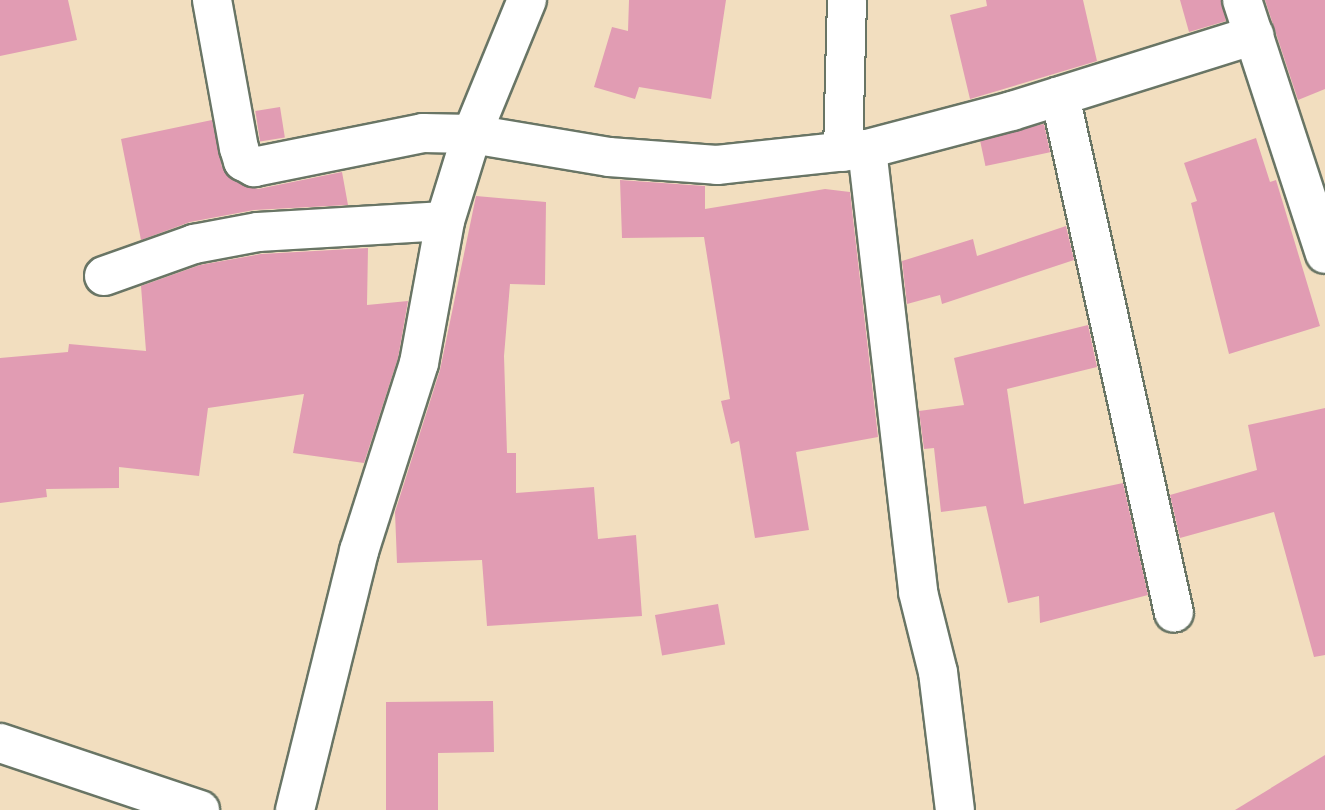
<!DOCTYPE html>
<style>
body{margin:0}
#map{position:relative;width:1325px;height:810px;overflow:hidden;background:#f2debf;font-family:Sriracha,sans-serif}
div>[style]{position:absolute}
[style*='--x']{left:calc(var(--x)*1px);top:calc(var(--y)*1px);width:calc(var(--w)*1px);rotate:calc(var(--a)*1deg)}
.building>*{inset:0;background:#e19cb3;transform-origin:0 0}
.roads{filter:drop-shadow(2px 0 #697565) drop-shadow(-2px 0 #697565) drop-shadow(0 2px #697565) drop-shadow(0 -2px #697565)}
.minor>*{height:38px;margin:-19px;padding:0 19px;transform-origin:19px;border-radius:19px;background:#fff}
span{translate:-50% -50%;white-space:nowrap;text-align:center;line-height:1.15;-webkit-text-stroke:7px #fbf7ec;paint-order:stroke}
</style>
<div id="map">
<div class="building">
<div style="clip-path:polygon(0 0,68px 0,77px 40px,0 56px)"></div>
<div style="clip-path:polygon(629px 0,726px 0,711px 99px,639px 87px,635px 99px,594px 87px,612px 27px,628px 31px)"></div>
<div style="clip-path:polygon(986px 0,1083px 0,1097px 61px,970px 99px,950px 15px,987px 6px)"></div>
<div style="clip-path:polygon(1180px 0,1221px 0,1226px 21px,1189px 32px)"></div>
<div style="clip-path:polygon(1265px 0,1325px 0,1325px 89px,1298px 100px)"></div>
<div style="left:280px;top:107px;width:31px;height:25px;rotate:81deg"></div>
<div style="clip-path:polygon(212px 120px,222px 167px,232px 180px,258px 189px,342px 172px,348px 205px,254px 210px,190px 222px,141px 240px,121px 139px)"></div>
<div style="left:1044px;top:124px;width:29px;height:66px;rotate:78deg"></div>
<div style="clip-path:polygon(1256px 138px,1270px 182px,1276px 180px,1320px 326px,1229px 354px,1191px 203px,1197px 201px,1184px 163px)"></div>
<div style="clip-path:polygon(620px 180px,705px 186px,705px 209px,825px 189px,850px 192px,878px 437px,796px 452px,809px 530px,755px 538px,739px 441px,731px 444px,721px 401px,730px 399px,704px 237px,622px 238px)"></div>
<div style="clip-path:polygon(476px 196px,546px 202px,545px 285px,510px 284px,504px 356px,507px 453px,516px 453px,516px 493px,594px 487px,598px 539px,636px 535px,642px 616px,487px 626px,482px 560px,397px 563px,395px 512px,440px 370px)"></div>
<div style="clip-path:polygon(1066px 226px,1074px 260px,942px 304px,940px 295px,907px 304px,902px 261px,973px 239px,977px 256px)"></div>
<div style="clip-path:polygon(368px 248px,367px 305px,408px 301px,398px 358px,364px 463px,293px 453px,304px 394px,208px 408px,199px 476px,119px 467px,119px 488px,46px 489px,47px 497px,0 503px,0 358px,68px 352px,69px 344px,146px 351px,141px 286px,200px 265px,261px 254px)"></div>
<div style="clip-path:polygon(1088px 325px,1097px 367px,1007px 389px,1024px 504px,1123px 483px,1148px 595px,1040px 623px,1039px 596px,1008px 603px,986px 506px,941px 512px,934px 448px,924px 449px,919px 411px,964px 405px,954px 358px)"></div>
<div style="clip-path:polygon(1325px 408px,1325px 655px,1314px 657px,1274px 512px,1180px 538px,1170px 495px,1257px 470px,1248px 425px)"></div>
<div style="left:718px;top:604px;width:41px;height:64px;rotate:80deg"></div>
<div style="clip-path:polygon(493px 701px,494px 752px,438px 753px,438px 810px,386px 810px,386px 702px)"></div>
<div style="clip-path:polygon(1325px 755px,1325px 810px,1235px 810px)"></div>
</div>
<div class="roads">
<div class="minor">
<div style="--x:212;--y:0;--w:150;--a:79.7"></div>
<div style="--x:239;--y:148;--w:14;--a:73"></div>
<div style="--x:243;--y:161;--w:13;--a:29"></div>
<div style="--x:254;--y:167;--w:172;--a:-11.4"></div>
<div style="--x:423;--y:133;--w:49;--a:1.2"></div>
<div style="--x:472;--y:134;--w:139;--a:9.5"></div>
<div style="--x:609;--y:157;--w:108;--a:4.2"></div>
<div style="--x:717;--y:165;--w:151;--a:-6.1"></div>
<div style="--x:867;--y:149;--w:150;--a:-14.7"></div>
<div style="--x:1012;--y:111;--w:254;--a:-17.4"></div>
<div style="--x:1242;--y:0;--w:267;--a:71.9"></div>
<div style="--x:1060;--y:96;--w:529;--a:77.57"></div>
<div style="--x:867;--y:149;--w:446;--a:83.4"></div>
<div style="--x:918;--y:592;--w:82;--a:76"></div>
<div style="--x:938;--y:672;--w:139;--a:83"></div>
<div style="--x:843;--y:152;--w:152;--a:-88.5"></div>
<div style="--x:104;--y:276;--w:96;--a:-19.6"></div>
<div style="--x:194;--y:244;--w:65;--a:-10.6"></div>
<div style="--x:258;--y:232;--w:187;--a:-3.4"></div>
<div style="--x:0;--y:743;--w:211;--a:18.5"></div>
<div style="--x:295;--y:810;--w:267;--a:-76.1"></div>
<div style="--x:359;--y:551;--w:197;--a:-72.3"></div>
<div style="--x:419;--y:363;--w:144;--a:-79.6"></div>
<div style="--x:445;--y:221;--w:91;--a:-72.8"></div>
<div style="--x:472;--y:134;--w:145;--a:-67.7"></div>
</div>
</div>
</div>
